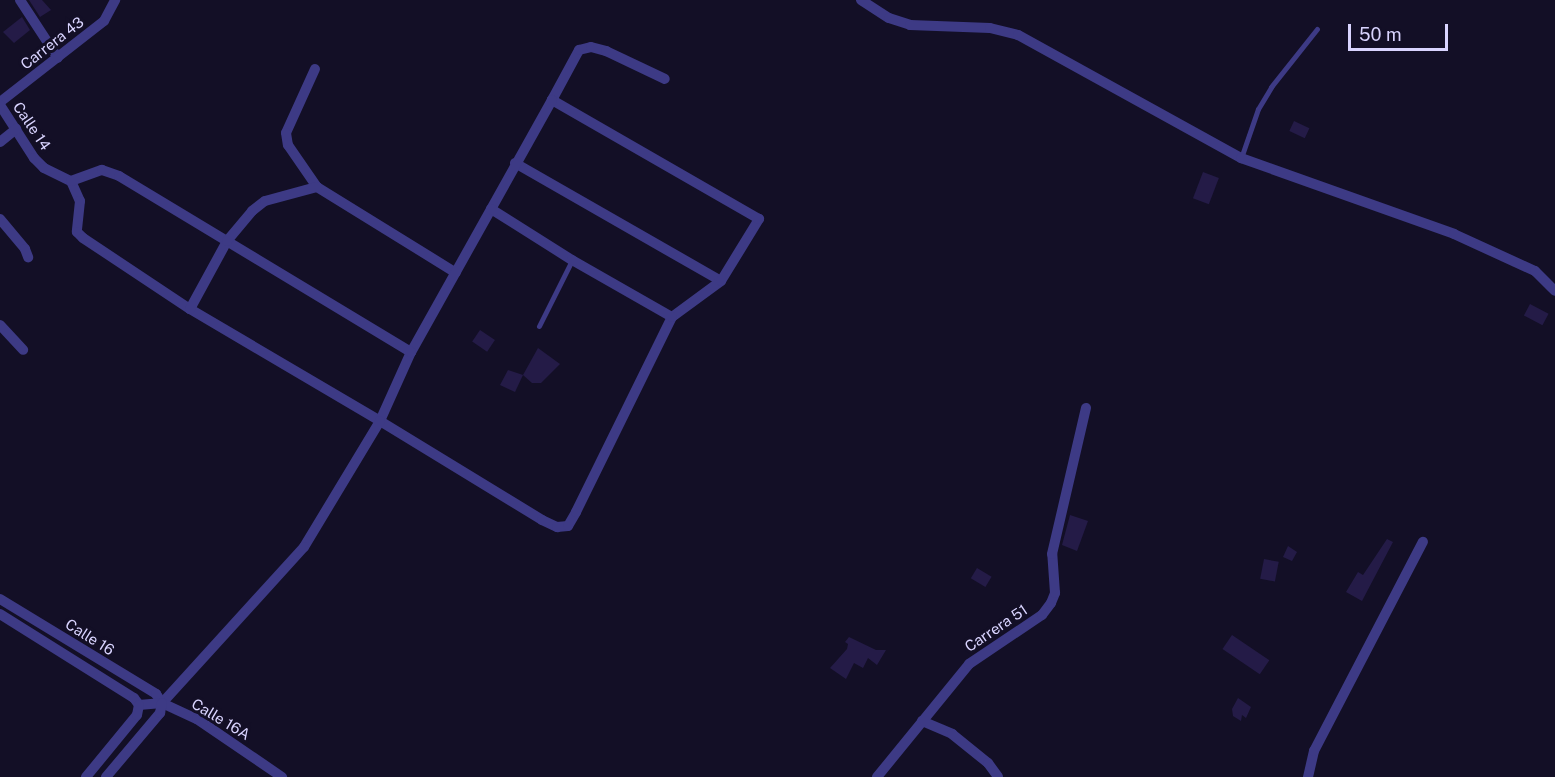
<!DOCTYPE html>
<style>
body{margin:0}
#map{position:relative;width:1555px;height:777px;overflow:hidden;background:#130f26;font-family:"Public Sans",sans-serif}
div>[style]{position:absolute}
[style*='--x']{left:calc(var(--x)*1px);top:calc(var(--y)*1px);width:calc(var(--w)*1px);rotate:calc(var(--a)*1deg)}
.building>*{inset:0;background:#241b47;transform-origin:0 0}
.service>*{height:5px;margin:-2.5px;padding:0 2.5px;transform-origin:2.5px;border-radius:2.5px;background:#3d3a85}
.minor>*{height:10px;margin:-5px;padding:0 5px;transform-origin:5px;border-radius:5px;background:#3d3a85}
span{translate:-50% -50%;white-space:nowrap;text-align:center;line-height:1.15;-webkit-text-stroke:6px #130f26;paint-order:stroke}
.street-label{font-size:15px;color:#d9d4ff}
.scale{position:absolute;left:1348px;top:24px;width:100px;height:27px;box-sizing:border-box;border:3px solid #d9d4ff;border-top:0;padding-left:8px;font-size:18px;line-height:21px;white-space:nowrap;color:#d9d4ff;-webkit-text-stroke:4px #130f26;paint-order:stroke}
</style>
<div id="map">
<div class="building">
<div style="clip-path:polygon(29px 0,42px 0,51px 10px,40px 17px)"></div>
<div style="clip-path:polygon(22px 17px,30px 30px,14px 43px,3px 32px)"></div>
<div style="left:1294px;top:121px;width:17px;height:11px;rotate:25deg"></div>
<div style="left:1203px;top:172px;width:17px;height:28px;rotate:21deg"></div>
<div style="left:1530px;top:304px;width:21px;height:13px;rotate:28deg"></div>
<div style="left:480px;top:330px;width:18px;height:14px;rotate:34deg"></div>
<div style="clip-path:polygon(538px 348px,560px 364px,541px 383px,532px 383px,523px 375px)"></div>
<div style="clip-path:polygon(508px 370px,523px 375px,515px 392px,500px 385px)"></div>
<div style="clip-path:polygon(1070px 515px,1088px 521px,1077px 551px,1062px 545px)"></div>
<div style="clip-path:polygon(1387px 539px,1393px 542px,1362px 601px,1346px 592px,1358px 572px,1363px 575px)"></div>
<div style="clip-path:polygon(1288px 546px,1297px 552px,1292px 561px,1283px 557px)"></div>
<div style="left:1264px;top:559px;width:15px;height:20px;rotate:11deg"></div>
<div style="left:977px;top:568px;width:17px;height:12px;rotate:31deg"></div>
<div style="left:1232px;top:635px;width:45px;height:17px;rotate:34deg"></div>
<div style="clip-path:polygon(849px 637px,876px 650px,886px 650px,877px 665px,868px 658px,863px 668px,854px 663px,846px 679px,830px 668px,847px 649px,848px 644px,845px 642px)"></div>
<div style="clip-path:polygon(1238px 698px,1251px 707px,1246px 718px,1242px 715px,1241px 721px,1233px 716px,1232px 709px)"></div>
</div>
<div class="service">
<div style="--x:1241;--y:158;--w:52;--a:-70.9"></div>
<div style="--x:1258;--y:109;--w:26;--a:-59"></div>
<div style="--x:1271;--y:87;--w:74;--a:-51.6"></div>
<div style="--x:539;--y:326;--w:74;--a:-63.4"></div>
</div>
<div class="minor">
<div style="--x:20;--y:0;--w:69;--a:56.8"></div>
<div style="--x:861;--y:0;--w:33;--a:33"></div>
<div style="--x:889;--y:18;--w:22;--a:18"></div>
<div style="--x:910;--y:25;--w:80;--a:2.1"></div>
<div style="--x:990;--y:28;--w:29;--a:14"></div>
<div style="--x:1018;--y:35;--w:255;--a:28.9"></div>
<div style="--x:1241;--y:158;--w:226;--a:19.6"></div>
<div style="--x:1454;--y:234;--w:89;--a:24.6"></div>
<div style="--x:1535;--y:271;--w:28;--a:45"></div>
<div style="--x:315;--y:69;--w:70;--a:114.4"></div>
<div style="--x:286;--y:133;--w:12;--a:81"></div>
<div style="--x:288;--y:145;--w:51;--a:55.4"></div>
<div style="--x:317;--y:187;--w:163;--a:31.7"></div>
<div style="--x:552;--y:100;--w:57;--a:-61.6"></div>
<div style="--x:579;--y:50;--w:12;--a:-14"></div>
<div style="--x:591;--y:47;--w:16;--a:15"></div>
<div style="--x:606;--y:51;--w:65;--a:25.4"></div>
<div style="--x:0;--y:102;--w:132;--a:-37.9"></div>
<div style="--x:104;--y:21;--w:24;--a:-62"></div>
<div style="--x:0;--y:105;--w:63;--a:57.3"></div>
<div style="--x:34;--y:158;--w:14;--a:45"></div>
<div style="--x:44;--y:168;--w:30;--a:26"></div>
<div style="--x:0;--y:142;--w:21;--a:-39"></div>
<div style="--x:515;--y:163;--w:237;--a:29.8"></div>
<div style="--x:71;--y:181;--w:22;--a:66"></div>
<div style="--x:80;--y:201;--w:31;--a:96"></div>
<div style="--x:77;--y:232;--w:8;--a:45"></div>
<div style="--x:83;--y:238;--w:128;--a:33.6"></div>
<div style="--x:190;--y:309;--w:221;--a:30.5"></div>
<div style="--x:380;--y:421;--w:190;--a:31.4"></div>
<div style="--x:542;--y:520;--w:17;--a:25"></div>
<div style="--x:557;--y:527;--w:11;--a:-5"></div>
<div style="--x:568;--y:526;--w:16;--a:-60"></div>
<div style="--x:576;--y:512;--w:217;--a:-63.8"></div>
<div style="--x:672;--y:317;--w:61;--a:-36.3"></div>
<div style="--x:721;--y:281;--w:73;--a:-58.5"></div>
<div style="--x:759;--y:219;--w:239;--a:-150.1"></div>
<div style="--x:552;--y:100;--w:289;--a:119.2"></div>
<div style="--x:411;--y:352;--w:76;--a:114.2"></div>
<div style="--x:380;--y:421;--w:147;--a:121.1"></div>
<div style="--x:304;--y:547;--w:211;--a:132.3"></div>
<div style="--x:71;--y:181;--w:33;--a:-20"></div>
<div style="--x:102;--y:170;--w:18;--a:19"></div>
<div style="--x:119;--y:176;--w:341;--a:31.1"></div>
<div style="--x:491;--y:209;--w:96;--a:32.2"></div>
<div style="--x:572;--y:260;--w:115;--a:29.7"></div>
<div style="--x:0;--y:219;--w:39;--a:50"></div>
<div style="--x:25;--y:249;--w:9;--a:69"></div>
<div style="--x:190;--y:309;--w:77;--a:-61.4"></div>
<div style="--x:227;--y:241;--w:39;--a:-50"></div>
<div style="--x:252;--y:211;--w:16;--a:-38"></div>
<div style="--x:265;--y:201;--w:54;--a:-15.1"></div>
<div style="--x:0;--y:325;--w:34;--a:47"></div>
<div style="--x:0;--y:599;--w:183;--a:31.3"></div>
<div style="--x:156;--y:694;--w:11;--a:56"></div>
<div style="--x:0;--y:614;--w:158;--a:32.1"></div>
<div style="--x:134;--y:698;--w:9;--a:54"></div>
<div style="--x:139;--y:705;--w:23;--a:-5"></div>
<div style="--x:162;--y:703;--w:38;--a:25"></div>
<div style="--x:197;--y:719;--w:103;--a:34.3"></div>
<div style="--x:922;--y:721;--w:33;--a:23"></div>
<div style="--x:952;--y:734;--w:46;--a:38.9"></div>
<div style="--x:988;--y:763;--w:17;--a:54"></div>
<div style="--x:86;--y:777;--w:80;--a:-50.6"></div>
<div style="--x:137;--y:715;--w:10;--a:-79"></div>
<div style="--x:106;--y:777;--w:84;--a:-49.8"></div>
<div style="--x:160;--y:713;--w:10;--a:-79"></div>
<div style="--x:877;--y:777;--w:146;--a:-50.8"></div>
<div style="--x:969;--y:664;--w:88;--a:-33.9"></div>
<div style="--x:1042;--y:615;--w:15;--a:-53"></div>
<div style="--x:1051;--y:603;--w:11;--a:-68"></div>
<div style="--x:1055;--y:593;--w:39;--a:-94"></div>
<div style="--x:1052;--y:554;--w:150;--a:-76.9"></div>
<div style="--x:1308;--y:777;--w:27;--a:-77"></div>
<div style="--x:1314;--y:751;--w:236;--a:-62.5"></div>
</div>
<div class="street-label">
<span style="left:52px;top:43px;rotate:-38deg">Carrera 43</span>
<span style="left:32px;top:126px;rotate:56deg">Calle 14</span>
<span style="left:996px;top:628px;rotate:-34deg">Carrera 51</span>
<span style="left:90px;top:637px;rotate:32deg">Calle 16</span>
<span style="left:221px;top:719px;rotate:31deg">Calle 16A</span>
</div>
<div class="scale">50 m</div>
</div>
